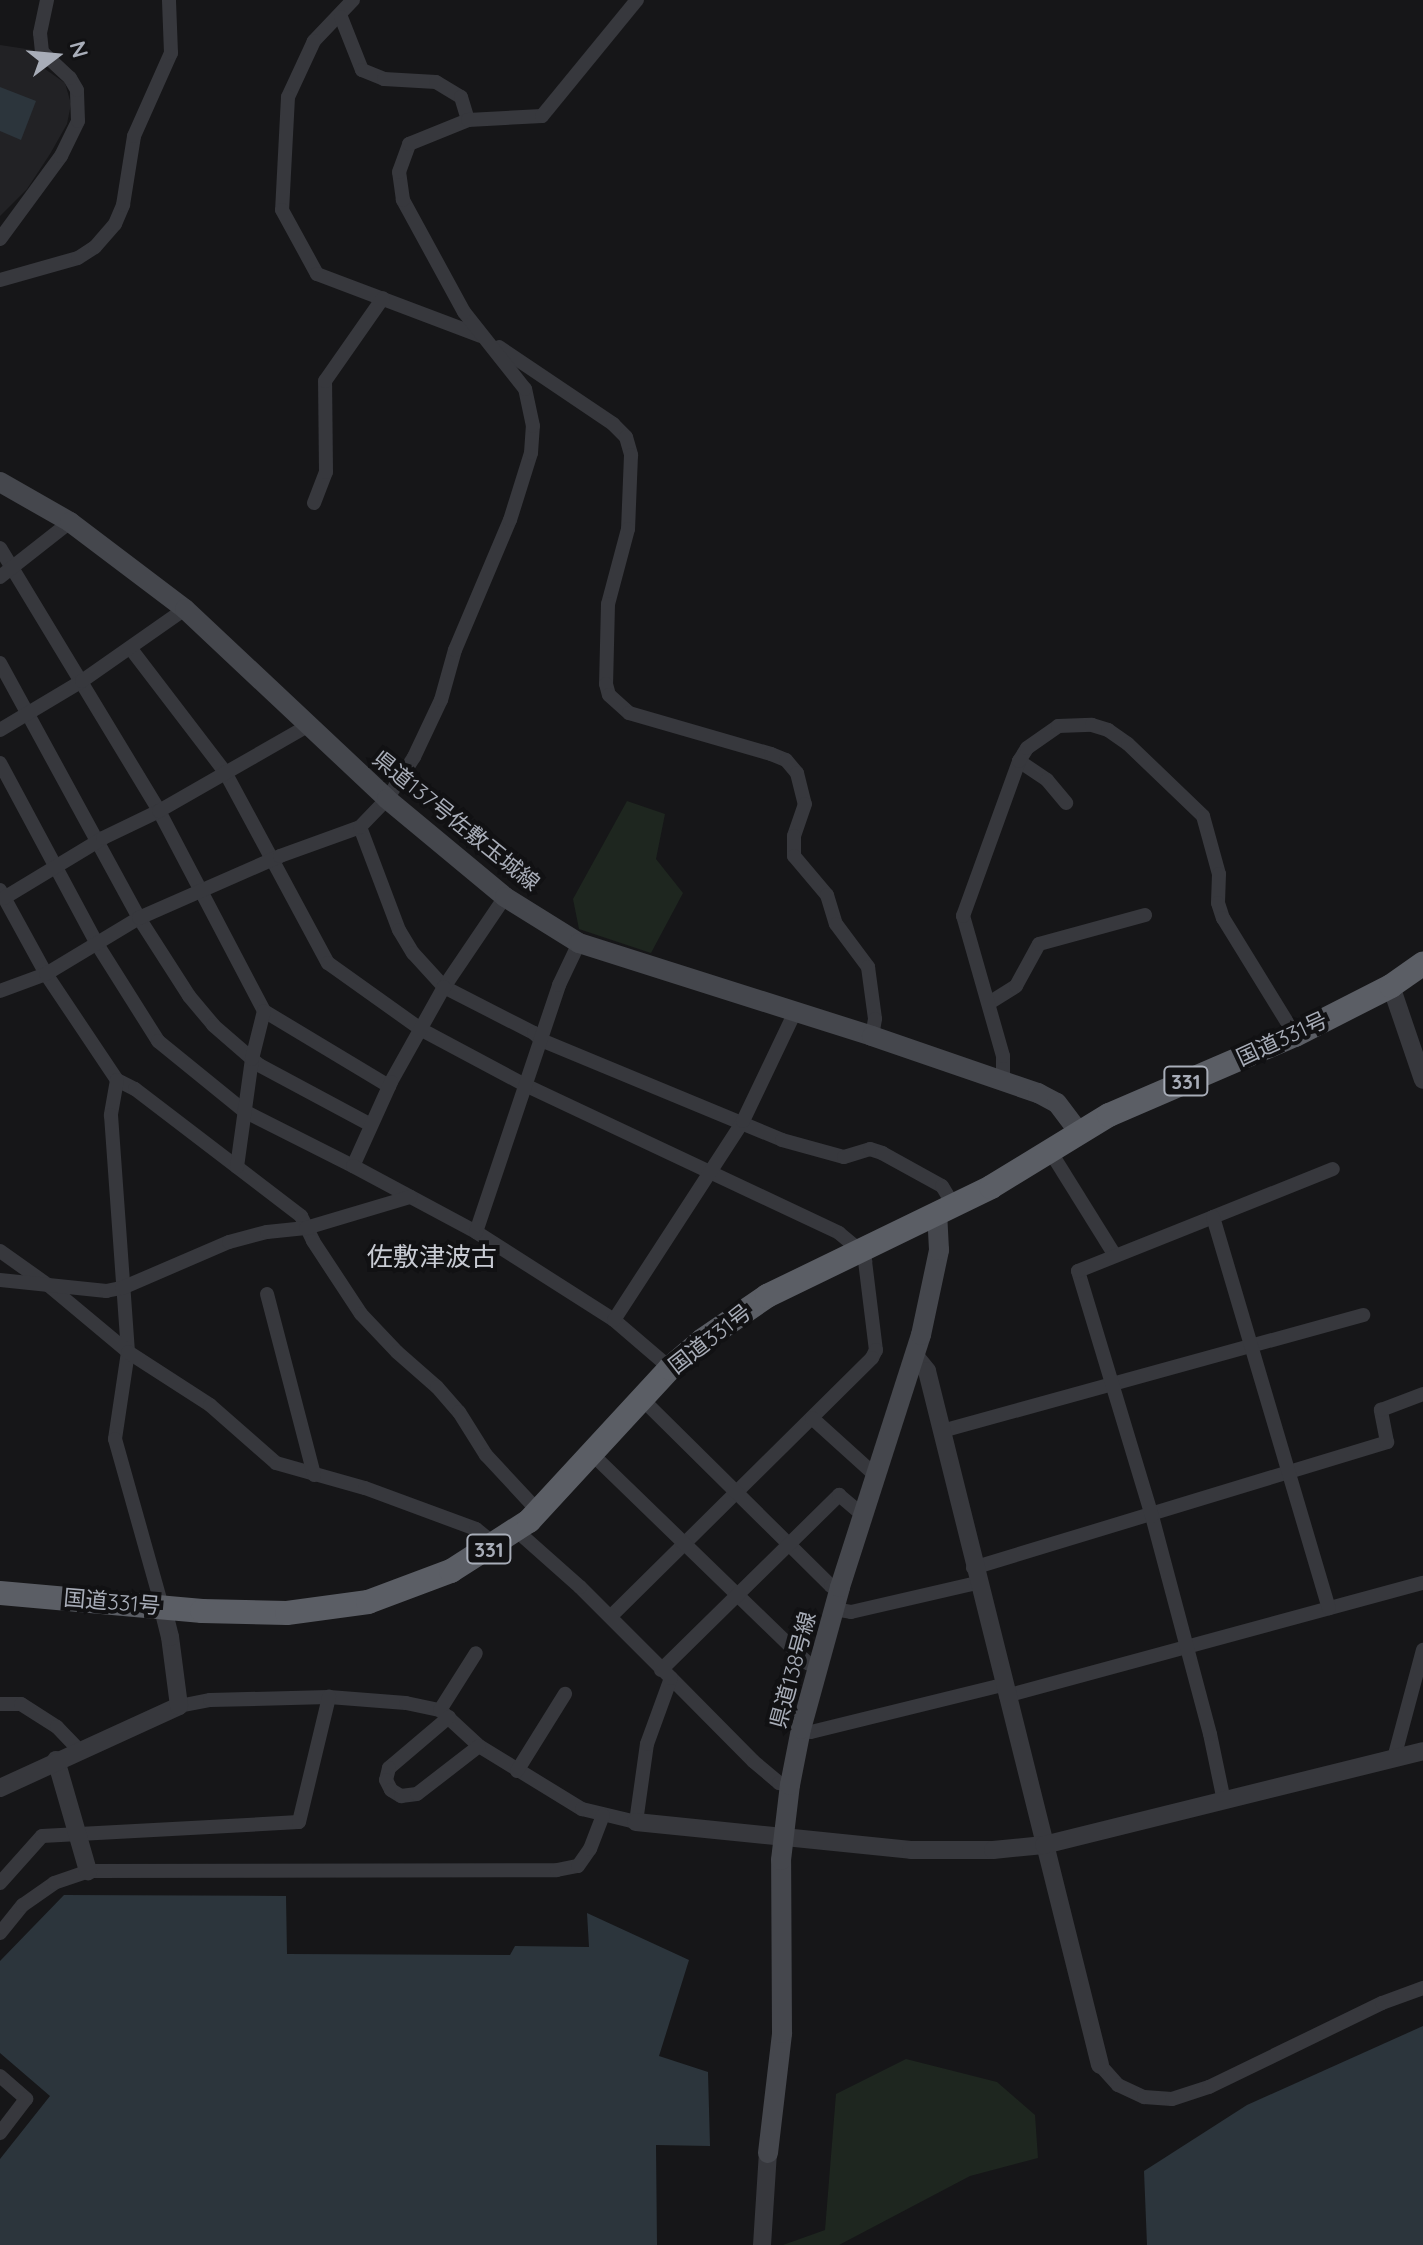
<!DOCTYPE html>
<meta charset="utf-8">
<style>
body{margin:0}
#map{position:relative;width:1423px;height:2245px;overflow:hidden;background:#161618;font-family:Quicksand,"Noto Sans JP",sans-serif}
div>[style]{position:absolute}
[style*='--x']{left:calc(var(--x)*1px);top:calc(var(--y)*1px);width:calc(var(--w)*1px);rotate:calc(var(--a)*1deg)}
.built>*{inset:0;background:#222225}
.green>*{inset:0;background:#1e261f}
.water>*{inset:0;background:#2c353c}
.minor>*{height:14px;margin:-7px;padding:0 7px;transform-origin:7px;border-radius:7px;background:#37383d}
.tertiary>*{height:18px;margin:-9px;padding:0 9px;transform-origin:9px;border-radius:9px;background:#37383d}
.secondary>*{height:20px;margin:-10px;padding:0 10px;transform-origin:10px;border-radius:10px;background:#45474d}
.trunk>*{height:24px;margin:-12px;padding:0 12px;transform-origin:12px;border-radius:12px;background:#5b5e65}
span{translate:-50% -50%;white-space:nowrap;text-align:center;line-height:1.15;-webkit-text-stroke:8px #111113;paint-order:stroke}
.shield-label span{padding:2px 6px;background:#111113;border:2px solid;border-radius:6px;-webkit-text-stroke-width:0}
.shield-label{font-size:20px;color:#a8adb8;font-weight:700}
.street-label{font-size:22px;color:#a8adb8}
.quarter-label{font-size:26px;color:#c9ccd4}
.north{position:absolute;left:16px;top:16px;width:80px;height:80px;-webkit-text-stroke:6px #111113;paint-order:stroke;rotate:74deg;font-size:22px;font-weight:700;line-height:32px;text-align:center;color:#a8adb8}
.north::after{content:'';display:block;margin:auto;width:28px;height:36px;background:#a8adb8;clip-path:polygon(50% 0,100% 100%,50% 72%,0 100%)}
</style>
<div id="map">
<div class="built">
<div style="clip-path:polygon(0 45px,33px 50px,45px 69px,65px 83px,71px 104px,67px 124px,50px 154px,27px 189px,0 216px)"></div>
</div>
<div class="green">
<div style="clip-path:polygon(627px 801px,665px 814px,656px 859px,683px 893px,651px 953px,579px 929px,573px 899px)"></div>
<div style="clip-path:polygon(906px 2059px,997px 2082px,1035px 2115px,1038px 2158px,970px 2176px,839px 2245px,783px 2245px,825px 2230px,836px 2094px)"></div>
</div>
<div class="water">
<div style="clip-path:polygon(0 87px,36px 101px,21px 140px,0 131px)"></div>
<div style="clip-path:polygon(64px 1895px,286px 1896px,287px 1954px,510px 1955px,515px 1946px,589px 1947px,587px 1913px,689px 1960px,659px 2056px,708px 2072px,710px 2146px,656px 2145px,657px 2245px,0 2245px,0 2159px,50px 2096px,0 2053px,0 1961px)"></div>
<div style="clip-path:polygon(1423px 2026px,1423px 2245px,1147px 2245px,1144px 2171px,1247px 2105px)"></div>
</div>
<div class="minor">
<div style="--x:353;--y:0;--w:57;--a:133.6"></div>
<div style="--x:314;--y:41;--w:62;--a:114.9"></div>
<div style="--x:288;--y:97;--w:113;--a:93"></div>
<div style="--x:282;--y:210;--w:73;--a:61.3"></div>
<div style="--x:317;--y:274;--w:175;--a:20.7"></div>
<div style="--x:341;--y:17;--w:57;--a:68.4"></div>
<div style="--x:362;--y:70;--w:24;--a:22"></div>
<div style="--x:384;--y:79;--w:52;--a:3.3"></div>
<div style="--x:436;--y:82;--w:29;--a:31"></div>
<div style="--x:461;--y:97;--w:24;--a:73"></div>
<div style="--x:0;--y:239;--w:103;--a:-53.7"></div>
<div style="--x:61;--y:156;--w:39;--a:-64"></div>
<div style="--x:78;--y:121;--w:31;--a:-92"></div>
<div style="--x:77;--y:90;--w:14;--a:-120"></div>
<div style="--x:70;--y:78;--w:38;--a:-137"></div>
<div style="--x:42;--y:52;--w:19;--a:-96"></div>
<div style="--x:40;--y:33;--w:34;--a:-78"></div>
<div style="--x:0;--y:280;--w:81;--a:-15.8"></div>
<div style="--x:78;--y:258;--w:20;--a:-33"></div>
<div style="--x:95;--y:247;--w:30;--a:-49"></div>
<div style="--x:115;--y:224;--w:21;--a:-67"></div>
<div style="--x:123;--y:205;--w:70;--a:-80.9"></div>
<div style="--x:134;--y:136;--w:91;--a:-66"></div>
<div style="--x:171;--y:53;--w:53;--a:-92.2"></div>
<div style="--x:499;--y:347;--w:138;--a:34"></div>
<div style="--x:613;--y:424;--w:18;--a:45"></div>
<div style="--x:626;--y:437;--w:19;--a:74"></div>
<div style="--x:631;--y:455;--w:74;--a:92.3"></div>
<div style="--x:628;--y:529;--w:78;--a:104.9"></div>
<div style="--x:608;--y:604;--w:80;--a:91.4"></div>
<div style="--x:606;--y:684;--w:11;--a:75"></div>
<div style="--x:609;--y:695;--w:27;--a:42"></div>
<div style="--x:629;--y:713;--w:148;--a:16.1"></div>
<div style="--x:771;--y:754;--w:16;--a:22"></div>
<div style="--x:786;--y:760;--w:17;--a:50"></div>
<div style="--x:797;--y:773;--w:32;--a:76"></div>
<div style="--x:805;--y:804;--w:34;--a:109"></div>
<div style="--x:794;--y:836;--w:20;--a:90"></div>
<div style="--x:794;--y:856;--w:51;--a:49.8"></div>
<div style="--x:827;--y:895;--w:30;--a:73"></div>
<div style="--x:836;--y:924;--w:54;--a:53.3"></div>
<div style="--x:868;--y:967;--w:52;--a:82.3"></div>
<div style="--x:875;--y:1019;--w:17;--a:100"></div>
<div style="--x:314;--y:503;--w:33;--a:-69"></div>
<div style="--x:326;--y:472;--w:91;--a:-90.6"></div>
<div style="--x:325;--y:381;--w:101;--a:-55.1"></div>
<div style="--x:0;--y:548;--w:307;--a:58.8"></div>
<div style="--x:159;--y:811;--w:226;--a:62.3"></div>
<div style="--x:264;--y:1011;--w:146;--a:31"></div>
<div style="--x:0;--y:577;--w:89;--a:-38.2"></div>
<div style="--x:131;--y:649;--w:155;--a:52.6"></div>
<div style="--x:225;--y:772;--w:217;--a:61.7"></div>
<div style="--x:328;--y:963;--w:115;--a:35.5"></div>
<div style="--x:422;--y:1030;--w:117;--a:28.1"></div>
<div style="--x:525;--y:1085;--w:347;--a:25.2"></div>
<div style="--x:839;--y:1233;--w:26;--a:40"></div>
<div style="--x:859;--y:1250;--w:13;--a:61"></div>
<div style="--x:865;--y:1261;--w:90;--a:83"></div>
<div style="--x:876;--y:1350;--w:9;--a:117"></div>
<div style="--x:872;--y:1358;--w:368;--a:135.3"></div>
<div style="--x:0;--y:663;--w:290;--a:61.4"></div>
<div style="--x:139;--y:918;--w:93;--a:57.3"></div>
<div style="--x:189;--y:996;--w:38;--a:50"></div>
<div style="--x:213;--y:1025;--w:61;--a:41"></div>
<div style="--x:259;--y:1065;--w:127;--a:28.2"></div>
<div style="--x:0;--y:730;--w:96;--a:-30.9"></div>
<div style="--x:82;--y:681;--w:126;--a:-35"></div>
<div style="--x:1019;--y:761;--w:34;--a:34"></div>
<div style="--x:1047;--y:780;--w:30;--a:50"></div>
<div style="--x:0;--y:763;--w:205;--a:61.8"></div>
<div style="--x:97;--y:944;--w:115;--a:57.8"></div>
<div style="--x:158;--y:1041;--w:111;--a:39.1"></div>
<div style="--x:244;--y:1111;--w:122;--a:26.8"></div>
<div style="--x:360;--y:827;--w:110;--a:69.3"></div>
<div style="--x:399;--y:930;--w:27;--a:59"></div>
<div style="--x:413;--y:953;--w:46;--a:47.6"></div>
<div style="--x:444;--y:987;--w:101;--a:27.1"></div>
<div style="--x:534;--y:1033;--w:10;--a:45"></div>
<div style="--x:541;--y:1040;--w:261;--a:22.5"></div>
<div style="--x:782;--y:1140;--w:64;--a:15.3"></div>
<div style="--x:844;--y:1157;--w:27;--a:-17"></div>
<div style="--x:870;--y:1149;--w:13;--a:18"></div>
<div style="--x:882;--y:1153;--w:68;--a:28.8"></div>
<div style="--x:942;--y:1186;--w:21;--a:59"></div>
<div style="--x:0;--y:890;--w:96;--a:61.3"></div>
<div style="--x:46;--y:974;--w:128;--a:56.2"></div>
<div style="--x:117;--y:1080;--w:20;--a:27"></div>
<div style="--x:135;--y:1089;--w:209;--a:37.4"></div>
<div style="--x:301;--y:1216;--w:28;--a:64"></div>
<div style="--x:313;--y:1241;--w:87;--a:56.7"></div>
<div style="--x:361;--y:1314;--w:52;--a:46.5"></div>
<div style="--x:397;--y:1352;--w:53;--a:41.2"></div>
<div style="--x:437;--y:1387;--w:33;--a:49"></div>
<div style="--x:459;--y:1412;--w:51;--a:57.9"></div>
<div style="--x:486;--y:1455;--w:78;--a:47.1"></div>
<div style="--x:505;--y:897;--w:109;--a:124.1"></div>
<div style="--x:444;--y:987;--w:109;--a:119.2"></div>
<div style="--x:391;--y:1082;--w:92;--a:114.3"></div>
<div style="--x:353;--y:1166;--w:140;--a:28.2"></div>
<div style="--x:476;--y:1232;--w:164;--a:32.5"></div>
<div style="--x:614;--y:1320;--w:74;--a:40.6"></div>
<div style="--x:4;--y:898;--w:116;--a:-31.2"></div>
<div style="--x:103;--y:838;--w:62;--a:-25.7"></div>
<div style="--x:159;--y:811;--w:173;--a:-29.8"></div>
<div style="--x:0;--y:991;--w:49;--a:-20.3"></div>
<div style="--x:46;--y:974;--w:109;--a:-31.1"></div>
<div style="--x:139;--y:918;--w:154;--a:-23.7"></div>
<div style="--x:280;--y:856;--w:85;--a:-19.9"></div>
<div style="--x:360;--y:827;--w:39;--a:-46"></div>
<div style="--x:387;--y:799;--w:50;--a:-57.3"></div>
<div style="--x:414;--y:757;--w:63;--a:-64.7"></div>
<div style="--x:441;--y:700;--w:52;--a:-74.4"></div>
<div style="--x:455;--y:650;--w:141;--a:-67.1"></div>
<div style="--x:510;--y:520;--w:70;--a:-72.6"></div>
<div style="--x:531;--y:453;--w:27;--a:-86"></div>
<div style="--x:533;--y:426;--w:38;--a:-102"></div>
<div style="--x:525;--y:389;--w:98;--a:-128.4"></div>
<div style="--x:464;--y:312;--w:128;--a:-118.6"></div>
<div style="--x:403;--y:200;--w:28;--a:-98"></div>
<div style="--x:399;--y:172;--w:30;--a:-70"></div>
<div style="--x:409;--y:144;--w:64;--a:-22.1"></div>
<div style="--x:468;--y:120;--w:74;--a:-3.1"></div>
<div style="--x:542;--y:116;--w:150;--a:-50.7"></div>
<div style="--x:989;--y:1003;--w:32;--a:-32"></div>
<div style="--x:1016;--y:986;--w:48;--a:-61.3"></div>
<div style="--x:1039;--y:944;--w:110;--a:-15.3"></div>
<div style="--x:117;--y:1080;--w:36;--a:100"></div>
<div style="--x:111;--y:1115;--w:238;--a:85.9"></div>
<div style="--x:128;--y:1352;--w:88;--a:98.5"></div>
<div style="--x:115;--y:1439;--w:173;--a:74.3"></div>
<div style="--x:1003;--y:1081;--w:25;--a:-90"></div>
<div style="--x:1003;--y:1056;--w:146;--a:-105.9"></div>
<div style="--x:963;--y:916;--w:165;--a:-70.1"></div>
<div style="--x:1019;--y:761;--w:15;--a:-58"></div>
<div style="--x:1027;--y:748;--w:38;--a:-35"></div>
<div style="--x:1058;--y:726;--w:34;--a:-2"></div>
<div style="--x:1092;--y:725;--w:17;--a:17"></div>
<div style="--x:1108;--y:730;--w:24;--a:35"></div>
<div style="--x:1128;--y:744;--w:104;--a:43.8"></div>
<div style="--x:1203;--y:816;--w:60;--a:74.6"></div>
<div style="--x:1219;--y:874;--w:29;--a:92"></div>
<div style="--x:1218;--y:903;--w:16;--a:72"></div>
<div style="--x:1223;--y:918;--w:137;--a:58.4"></div>
<div style="--x:1050;--y:1151;--w:121;--a:58.1"></div>
<div style="--x:237;--y:1167;--w:109;--a:-82.1"></div>
<div style="--x:252;--y:1059;--w:49;--a:-76"></div>
<div style="--x:1213;--y:1217;--w:129;--a:-21.8"></div>
<div style="--x:476;--y:1232;--w:261;--a:-71.4"></div>
<div style="--x:559;--y:985;--w:47;--a:-64.5"></div>
<div style="--x:0;--y:1251;--w:59;--a:35.3"></div>
<div style="--x:48;--y:1285;--w:104;--a:39.9"></div>
<div style="--x:128;--y:1352;--w:98;--a:32.9"></div>
<div style="--x:210;--y:1405;--w:88;--a:41.3"></div>
<div style="--x:276;--y:1463;--w:92;--a:15.7"></div>
<div style="--x:365;--y:1488;--w:118;--a:20.3"></div>
<div style="--x:476;--y:1529;--w:26;--a:39"></div>
<div style="--x:0;--y:1280;--w:107;--a:5.9"></div>
<div style="--x:106;--y:1291;--w:16;--a:-11"></div>
<div style="--x:122;--y:1288;--w:116;--a:-23.3"></div>
<div style="--x:229;--y:1242;--w:39;--a:-15"></div>
<div style="--x:267;--y:1232;--w:39;--a:-6"></div>
<div style="--x:306;--y:1228;--w:109;--a:-16.6"></div>
<div style="--x:267;--y:1294;--w:187;--a:75.4"></div>
<div style="--x:614;--y:1320;--w:237;--a:-57"></div>
<div style="--x:743;--y:1121;--w:121;--a:-64.5"></div>
<div style="--x:641;--y:1398;--w:267;--a:44.7"></div>
<div style="--x:831;--y:1586;--w:9;--a:6"></div>
<div style="--x:812;--y:1418;--w:85;--a:42.1"></div>
<div style="--x:942;--y:1431;--w:437;--a:-15.4"></div>
<div style="--x:592;--y:1454;--w:301;--a:44.1"></div>
<div style="--x:808;--y:1663;--w:10;--a:24"></div>
<div style="--x:973;--y:1568;--w:433;--a:-16.9"></div>
<div style="--x:1387;--y:1442;--w:33;--a:-101"></div>
<div style="--x:1381;--y:1410;--w:45;--a:-20.9"></div>
<div style="--x:834;--y:1609;--w:17;--a:10"></div>
<div style="--x:851;--y:1612;--w:129;--a:-13"></div>
<div style="--x:661;--y:1670;--w:250;--a:-44.5"></div>
<div style="--x:839;--y:1495;--w:30;--a:40"></div>
<div style="--x:671;--y:1678;--w:117;--a:45.3"></div>
<div style="--x:753;--y:1761;--w:34;--a:40"></div>
<div style="--x:779;--y:1783;--w:11;--a:10"></div>
<div style="--x:1006;--y:1696;--w:432;--a:-15.2"></div>
<div style="--x:0;--y:1704;--w:21;--a:0"></div>
<div style="--x:21;--y:1704;--w:43;--a:32.6"></div>
<div style="--x:57;--y:1727;--w:32;--a:46"></div>
<div style="--x:179;--y:1706;--w:32;--a:-11"></div>
<div style="--x:210;--y:1700;--w:119;--a:-1.4"></div>
<div style="--x:329;--y:1697;--w:77;--a:4.5"></div>
<div style="--x:406;--y:1703;--w:35;--a:12"></div>
<div style="--x:440;--y:1710;--w:53;--a:42.7"></div>
<div style="--x:479;--y:1746;--w:121;--a:31.5"></div>
<div style="--x:582;--y:1809;--w:56;--a:13.5"></div>
<div style="--x:636;--y:1822;--w:79;--a:-82"></div>
<div style="--x:647;--y:1744;--w:70;--a:-70"></div>
<div style="--x:671;--y:1678;--w:129;--a:-135"></div>
<div style="--x:580;--y:1587;--w:84;--a:-138.4"></div>
<div style="--x:440;--y:1710;--w:67;--a:-57.7"></div>
<div style="--x:449;--y:1717;--w:79;--a:139.6"></div>
<div style="--x:389;--y:1768;--w:12;--a:104"></div>
<div style="--x:386;--y:1780;--w:11;--a:63"></div>
<div style="--x:391;--y:1790;--w:12;--a:31"></div>
<div style="--x:401;--y:1796;--w:16;--a:-7"></div>
<div style="--x:417;--y:1794;--w:78;--a:-37.7"></div>
<div style="--x:801;--y:1729;--w:10;--a:17"></div>
<div style="--x:811;--y:1732;--w:198;--a:-13.8"></div>
<div style="--x:1394;--y:1758;--w:112;--a:-75"></div>
<div style="--x:517;--y:1771;--w:91;--a:-58.1"></div>
<div style="--x:1224;--y:1801;--w:68;--a:-101.8"></div>
<div style="--x:1210;--y:1734;--w:226;--a:-104.9"></div>
<div style="--x:1152;--y:1516;--w:256;--a:-106.8"></div>
<div style="--x:1078;--y:1271;--w:145;--a:-21.8"></div>
<div style="--x:1213;--y:1217;--w:408;--a:73.5"></div>
<div style="--x:0;--y:1883;--w:63;--a:-48.2"></div>
<div style="--x:42;--y:1836;--w:257;--a:-3.1"></div>
<div style="--x:299;--y:1822;--w:129;--a:-76.5"></div>
<div style="--x:0;--y:1933;--w:36;--a:-51"></div>
<div style="--x:23;--y:1905;--w:38;--a:-35"></div>
<div style="--x:54;--y:1883;--w:36;--a:-19"></div>
<div style="--x:88;--y:1871;--w:469;--a:-0.1"></div>
<div style="--x:557;--y:1870;--w:21;--a:-11"></div>
<div style="--x:578;--y:1866;--w:21;--a:-55"></div>
<div style="--x:590;--y:1849;--w:36;--a:-69"></div>
<div style="--x:1100;--y:2065;--w:27;--a:48"></div>
<div style="--x:1118;--y:2085;--w:29;--a:25"></div>
<div style="--x:1144;--y:2097;--w:28;--a:4"></div>
<div style="--x:1172;--y:2099;--w:39;--a:-18"></div>
<div style="--x:1209;--y:2087;--w:192;--a:-25.9"></div>
<div style="--x:1382;--y:2003;--w:44;--a:-20.1"></div>
<div style="--x:0;--y:2076;--w:35;--a:41"></div>
<div style="--x:26;--y:2099;--w:43;--a:127.4"></div>
</div>
<div class="tertiary">
<div style="--x:1391;--y:986;--w:99;--a:71.2"></div>
<div style="--x:915;--y:1356;--w:19;--a:51"></div>
<div style="--x:927;--y:1371;--w:715;--a:76"></div>
<div style="--x:56;--y:1760;--w:116;--a:73.9"></div>
<div style="--x:0;--y:1788;--w:197;--a:-24.6"></div>
<div style="--x:179;--y:1706;--w:70;--a:-97.4"></div>
<div style="--x:170;--y:1637;--w:32;--a:-104"></div>
<div style="--x:636;--y:1822;--w:276;--a:5.8"></div>
<div style="--x:911;--y:1850;--w:82;--a:0"></div>
<div style="--x:993;--y:1850;--w:51;--a:-5.6"></div>
<div style="--x:1044;--y:1845;--w:390;--a:-13.9"></div>
<div style="--x:762;--y:2245;--w:92;--a:-86.3"></div>
</div>
<div class="secondary">
<div style="--x:0;--y:482;--w:81;--a:29.7"></div>
<div style="--x:70;--y:522;--w:144;--a:37.1"></div>
<div style="--x:185;--y:609;--w:277;--a:43.2"></div>
<div style="--x:387;--y:799;--w:153;--a:39.7"></div>
<div style="--x:505;--y:897;--w:87;--a:31.9"></div>
<div style="--x:579;--y:943;--w:307;--a:17.6"></div>
<div style="--x:872;--y:1036;--w:176;--a:19"></div>
<div style="--x:1038;--y:1093;--w:21;--a:28"></div>
<div style="--x:1057;--y:1103;--w:36;--a:53"></div>
<div style="--x:768;--y:2153;--w:121;--a:-83.3"></div>
<div style="--x:782;--y:2033;--w:173;--a:-90.3"></div>
<div style="--x:781;--y:1860;--w:76;--a:-83.2"></div>
<div style="--x:790;--y:1785;--w:57;--a:-78.9"></div>
<div style="--x:801;--y:1729;--w:147;--a:-74.6"></div>
<div style="--x:840;--y:1587;--w:265;--a:-72.2"></div>
<div style="--x:921;--y:1335;--w:87;--a:-78"></div>
<div style="--x:939;--y:1250;--w:38;--a:-93"></div>
</div>
<div class="trunk">
<div style="--x:0;--y:1593;--w:203;--a:5.1"></div>
<div style="--x:202;--y:1611;--w:85;--a:1.3"></div>
<div style="--x:287;--y:1613;--w:82;--a:-7.7"></div>
<div style="--x:368;--y:1602;--w:89;--a:-20.5"></div>
<div style="--x:451;--y:1571;--w:93;--a:-32.7"></div>
<div style="--x:529;--y:1521;--w:208;--a:-47.3"></div>
<div style="--x:670;--y:1368;--w:43;--a:-40.3"></div>
<div style="--x:703;--y:1340;--w:78;--a:-34.5"></div>
<div style="--x:767;--y:1296;--w:249;--a:-25.9"></div>
<div style="--x:991;--y:1187;--w:138;--a:-31.4"></div>
<div style="--x:1109;--y:1115;--w:202;--a:-23.3"></div>
<div style="--x:1295;--y:1035;--w:108;--a:-27"></div>
<div style="--x:1391;--y:986;--w:39;--a:-35"></div>
</div>
<div class="shield-label">
<span style="left:1186px;top:1081px">331</span>
<span style="left:489px;top:1549px">331</span>
</div>
<div class="street-label">
<span style="left:456px;top:821px;rotate:39deg">県道137号佐敷玉城線</span>
<span style="left:1282px;top:1039px;rotate:-25deg">国道331号</span>
<span style="left:710px;top:1339px;rotate:-38deg">国道331号</span>
<span style="left:112px;top:1602px;rotate:5deg">国道331号</span>
<span style="left:793px;top:1670px;rotate:-75deg">県道138号線</span>
</div>
<div class="quarter-label">
<span style="left:432px;top:1257px">佐敷津波古</span>
</div>
<div class="north">N</div>
</div>
